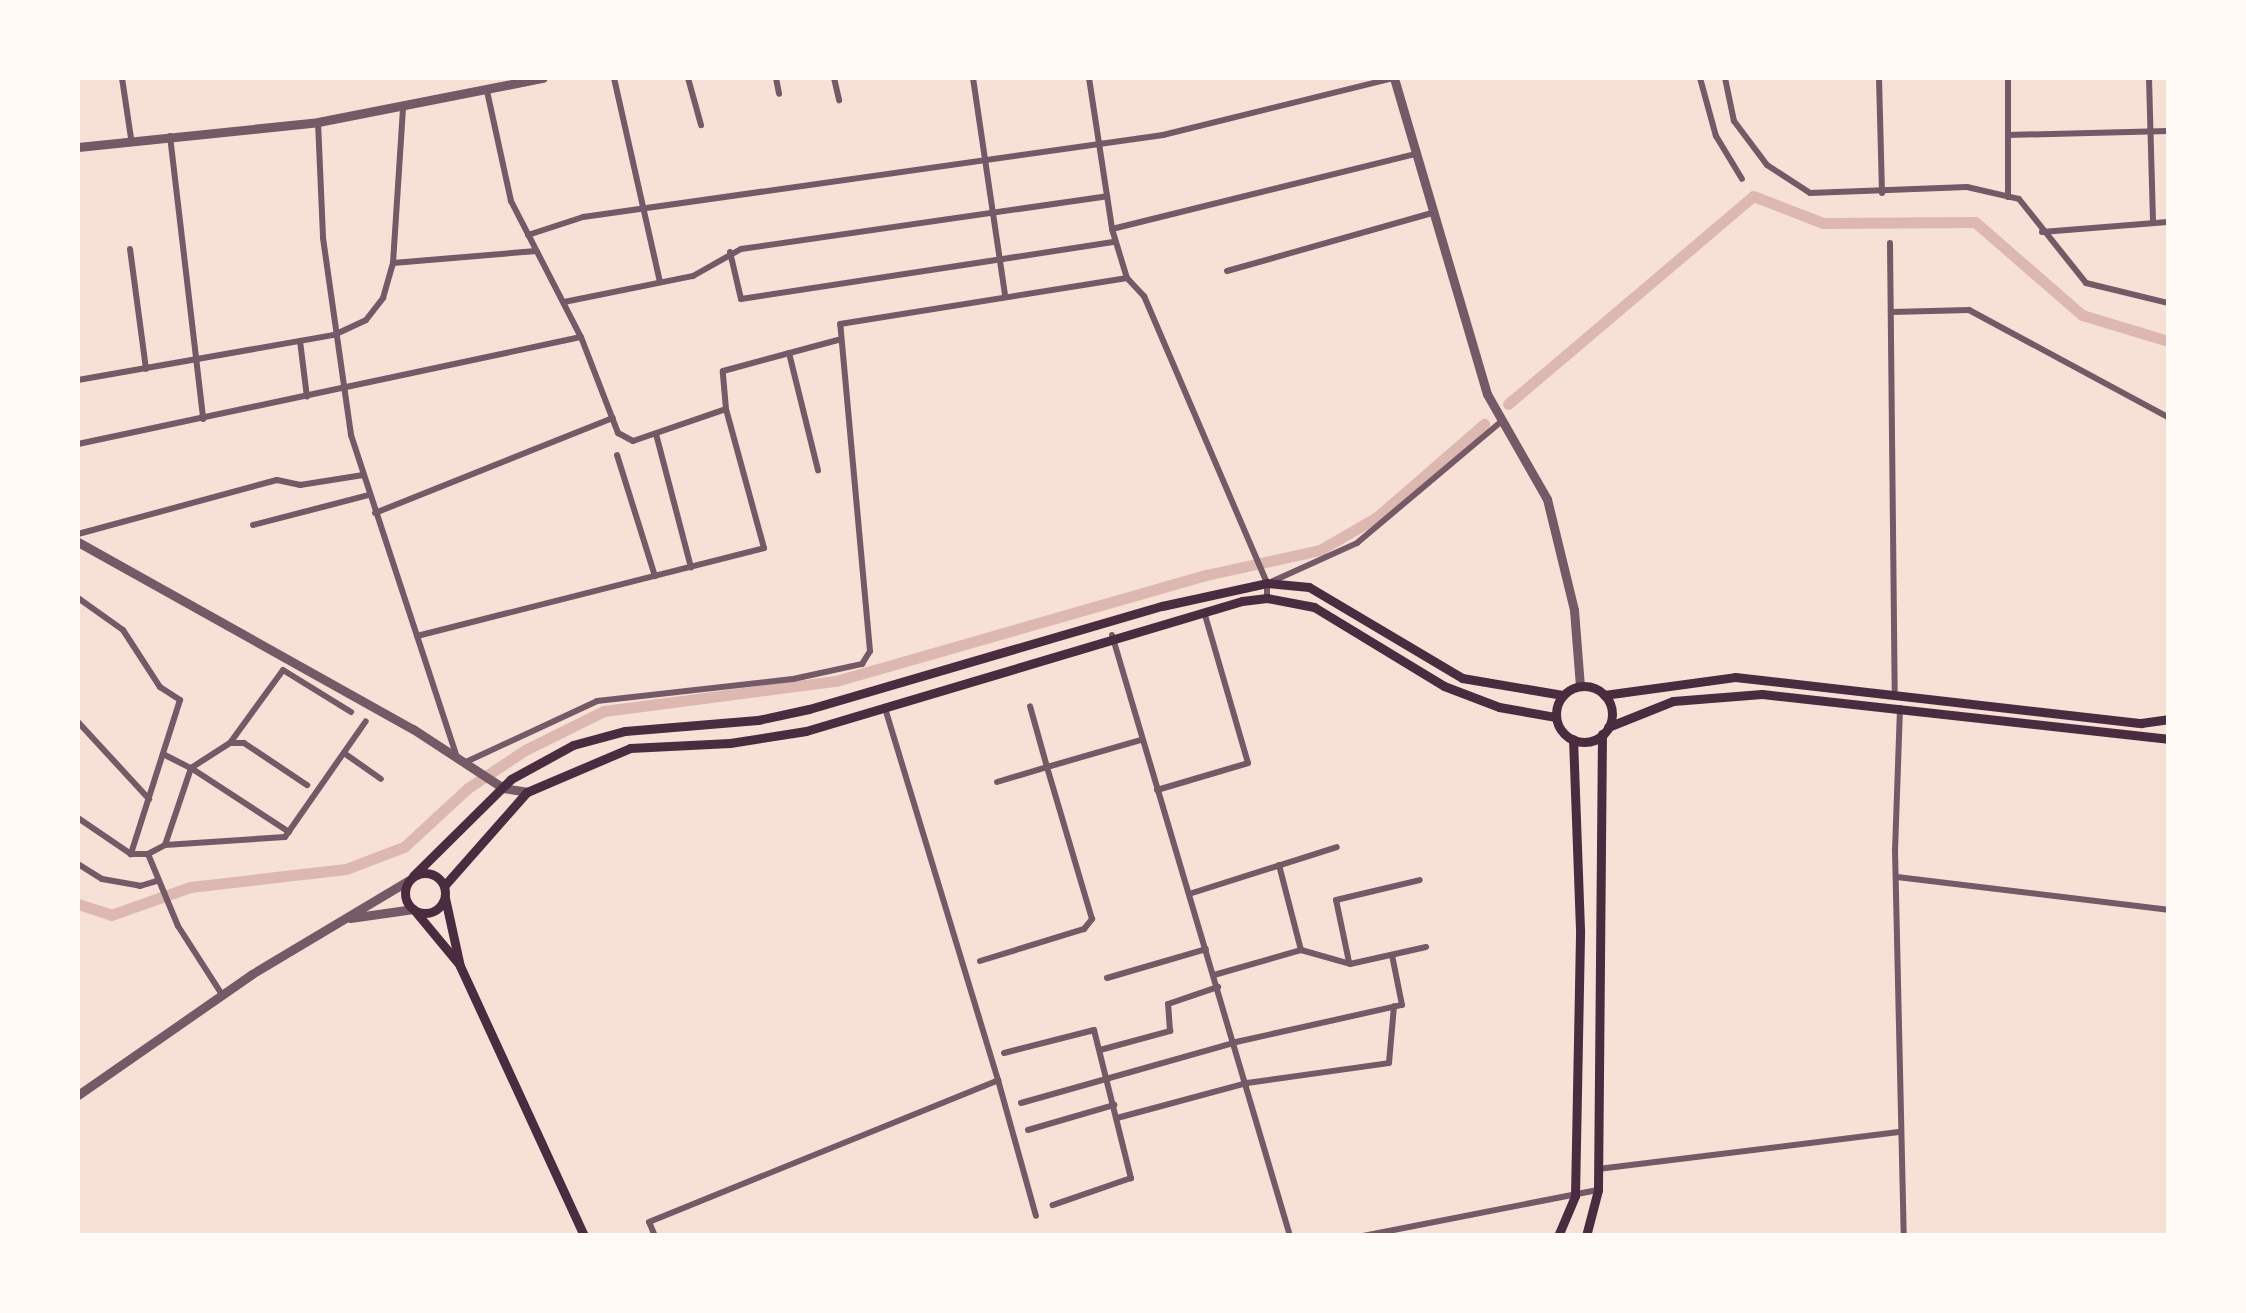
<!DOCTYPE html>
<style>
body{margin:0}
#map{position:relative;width:2246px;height:1313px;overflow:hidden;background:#f7e1d7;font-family:Poppins,sans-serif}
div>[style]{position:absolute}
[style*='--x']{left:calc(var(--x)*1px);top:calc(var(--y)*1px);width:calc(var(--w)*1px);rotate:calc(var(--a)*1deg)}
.canal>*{height:11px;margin:-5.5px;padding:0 5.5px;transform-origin:5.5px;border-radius:5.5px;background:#dcb8b0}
.minor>*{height:6px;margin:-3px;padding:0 3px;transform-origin:3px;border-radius:3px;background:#755966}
.tertiary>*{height:9px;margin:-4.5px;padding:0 4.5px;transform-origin:4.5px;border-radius:4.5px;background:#755966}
.secondary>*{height:9px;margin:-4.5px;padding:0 4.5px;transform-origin:4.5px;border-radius:4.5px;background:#4a2c40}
.secondary>.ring{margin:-4.5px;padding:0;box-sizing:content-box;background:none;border:9px solid #4a2c40;border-radius:50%}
span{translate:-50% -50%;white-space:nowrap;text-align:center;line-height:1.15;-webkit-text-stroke:8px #fffaf5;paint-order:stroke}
.frame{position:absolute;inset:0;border:80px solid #fffaf5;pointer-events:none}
</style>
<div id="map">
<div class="canal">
<div style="--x:1508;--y:404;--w:321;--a:-40.3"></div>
<div style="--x:1753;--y:196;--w:75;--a:21.1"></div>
<div style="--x:1823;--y:223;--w:152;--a:-0.4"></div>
<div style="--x:1975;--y:222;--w:142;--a:41"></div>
<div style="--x:2082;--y:315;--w:90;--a:16.8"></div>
<div style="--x:78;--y:904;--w:35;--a:18"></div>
<div style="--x:111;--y:915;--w:84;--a:-19.5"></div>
<div style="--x:190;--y:887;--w:157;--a:-6.6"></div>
<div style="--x:346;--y:869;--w:62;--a:-20.8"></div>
<div style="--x:404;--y:847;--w:87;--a:-42.7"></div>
<div style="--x:468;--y:788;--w:69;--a:-33.7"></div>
<div style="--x:525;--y:750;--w:88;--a:-26.3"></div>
<div style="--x:604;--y:711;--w:234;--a:-7.4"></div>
<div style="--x:836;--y:681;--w:385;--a:-16"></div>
<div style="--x:1206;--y:575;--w:117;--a:-12.4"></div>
<div style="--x:1320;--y:550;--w:66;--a:-30.1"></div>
<div style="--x:1377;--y:517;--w:142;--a:-41"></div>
</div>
<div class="minor">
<div style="--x:122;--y:78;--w:61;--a:81.5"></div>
<div style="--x:614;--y:78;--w:209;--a:77.3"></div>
<div style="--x:688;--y:78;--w:49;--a:74.5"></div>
<div style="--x:776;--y:78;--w:16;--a:79"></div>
<div style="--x:834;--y:78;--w:23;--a:77"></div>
<div style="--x:973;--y:78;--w:220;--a:81.6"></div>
<div style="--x:1089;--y:78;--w:153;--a:81.3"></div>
<div style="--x:1112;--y:229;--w:51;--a:73"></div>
<div style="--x:1700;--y:78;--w:60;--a:74.6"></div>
<div style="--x:1716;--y:136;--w:50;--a:58.8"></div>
<div style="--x:1725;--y:78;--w:44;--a:78.2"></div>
<div style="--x:1734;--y:121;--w:55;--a:53.1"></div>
<div style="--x:1767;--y:165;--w:51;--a:33.1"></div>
<div style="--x:1810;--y:193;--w:157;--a:-2.2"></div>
<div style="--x:1967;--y:187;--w:53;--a:13"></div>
<div style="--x:2019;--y:199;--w:107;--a:51.4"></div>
<div style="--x:2086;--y:283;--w:84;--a:13.7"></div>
<div style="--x:1879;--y:78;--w:115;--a:88.5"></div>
<div style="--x:2149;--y:78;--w:145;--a:88.4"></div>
<div style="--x:487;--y:91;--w:113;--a:77.7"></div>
<div style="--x:511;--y:201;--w:153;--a:62.8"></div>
<div style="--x:581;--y:337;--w:103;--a:68.9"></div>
<div style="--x:618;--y:433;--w:17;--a:28"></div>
<div style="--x:633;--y:441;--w:98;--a:-19"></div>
<div style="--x:318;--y:122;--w:116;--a:87.5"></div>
<div style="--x:323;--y:238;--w:199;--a:81.9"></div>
<div style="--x:351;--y:435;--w:336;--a:71.8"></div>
<div style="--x:2008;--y:135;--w:160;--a:-1.4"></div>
<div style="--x:170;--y:136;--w:285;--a:83.3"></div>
<div style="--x:2008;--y:197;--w:119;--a:-90"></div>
<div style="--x:1112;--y:229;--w:313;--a:-13.9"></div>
<div style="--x:2042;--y:232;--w:126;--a:-4.5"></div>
<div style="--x:528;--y:235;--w:58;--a:-18.1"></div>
<div style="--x:583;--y:217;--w:586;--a:-8.05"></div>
<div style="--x:1163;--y:135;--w:238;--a:-13.9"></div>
<div style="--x:1890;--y:243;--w:447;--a:89.4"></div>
<div style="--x:130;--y:249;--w:121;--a:82.4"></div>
<div style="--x:730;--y:252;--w:48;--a:76.8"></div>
<div style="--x:741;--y:299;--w:378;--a:-8.7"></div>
<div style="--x:393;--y:263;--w:144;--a:-4.8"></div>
<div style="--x:1227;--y:271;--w:213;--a:-15.8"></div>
<div style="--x:1127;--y:278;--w:25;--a:47"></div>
<div style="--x:1144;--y:296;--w:312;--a:66.8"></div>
<div style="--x:1267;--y:583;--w:15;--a:90"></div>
<div style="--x:564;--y:302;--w:132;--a:-11.4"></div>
<div style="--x:693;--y:276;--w:55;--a:-29.4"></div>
<div style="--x:741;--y:249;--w:370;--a:-8.2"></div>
<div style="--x:1892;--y:312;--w:77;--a:-1.5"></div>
<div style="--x:1969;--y:310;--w:226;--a:28.3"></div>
<div style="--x:300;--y:341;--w:56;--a:82.9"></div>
<div style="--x:789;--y:353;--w:121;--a:76.1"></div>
<div style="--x:78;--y:380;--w:260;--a:-10"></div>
<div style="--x:334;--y:335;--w:35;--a:-25"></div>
<div style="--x:366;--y:320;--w:28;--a:-52"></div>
<div style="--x:383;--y:298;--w:36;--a:-74"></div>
<div style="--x:393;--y:263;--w:156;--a:-86.3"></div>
<div style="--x:656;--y:434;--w:138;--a:75.3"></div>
<div style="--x:78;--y:444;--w:514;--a:-12.01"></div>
<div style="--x:617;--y:455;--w:127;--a:72.6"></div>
<div style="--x:375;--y:513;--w:256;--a:-21.8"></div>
<div style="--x:253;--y:525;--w:120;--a:-14.5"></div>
<div style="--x:78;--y:534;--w:206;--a:-15.2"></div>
<div style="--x:277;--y:480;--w:24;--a:12"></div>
<div style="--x:300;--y:485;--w:64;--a:-9"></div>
<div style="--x:1273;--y:581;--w:92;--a:-24.3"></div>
<div style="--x:1357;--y:543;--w:189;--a:-40.1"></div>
<div style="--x:78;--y:598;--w:55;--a:35.4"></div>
<div style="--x:123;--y:630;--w:68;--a:57"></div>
<div style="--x:160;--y:687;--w:24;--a:33"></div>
<div style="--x:180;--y:700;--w:162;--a:107.7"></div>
<div style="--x:1112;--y:635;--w:627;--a:73.5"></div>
<div style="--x:417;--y:636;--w:358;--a:-14.2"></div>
<div style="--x:764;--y:548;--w:144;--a:-105.3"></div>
<div style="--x:726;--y:409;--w:38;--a:-95"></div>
<div style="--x:723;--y:371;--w:119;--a:-15.1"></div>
<div style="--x:1900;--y:708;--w:142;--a:92"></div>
<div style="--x:1895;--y:850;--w:386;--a:88.7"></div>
<div style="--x:78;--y:722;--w:105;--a:47.3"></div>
<div style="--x:230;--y:743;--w:90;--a:-54"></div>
<div style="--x:283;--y:670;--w:80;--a:31.7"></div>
<div style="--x:344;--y:753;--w:45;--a:35.1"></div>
<div style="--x:163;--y:754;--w:31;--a:27"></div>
<div style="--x:191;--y:768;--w:46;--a:-32.7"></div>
<div style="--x:230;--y:743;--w:14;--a:0"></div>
<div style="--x:244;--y:743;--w:76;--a:33.7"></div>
<div style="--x:468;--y:761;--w:142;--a:-24.9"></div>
<div style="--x:597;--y:701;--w:197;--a:-6.4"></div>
<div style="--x:793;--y:679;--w:71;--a:-12.3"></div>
<div style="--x:862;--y:664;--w:15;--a:-58"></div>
<div style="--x:870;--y:651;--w:328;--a:-95.2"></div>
<div style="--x:840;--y:324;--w:291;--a:-9.1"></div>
<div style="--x:997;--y:782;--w:52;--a:-16.7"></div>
<div style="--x:1047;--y:767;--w:63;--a:-105.6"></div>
<div style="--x:1157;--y:790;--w:95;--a:-16.5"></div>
<div style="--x:1248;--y:763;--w:157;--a:-106.2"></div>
<div style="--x:78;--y:818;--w:64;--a:34.2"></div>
<div style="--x:131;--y:854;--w:17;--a:0"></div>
<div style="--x:148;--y:854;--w:78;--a:67.4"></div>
<div style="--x:178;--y:926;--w:83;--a:57.3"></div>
<div style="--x:165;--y:845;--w:81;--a:-71.3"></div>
<div style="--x:191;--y:768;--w:117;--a:33.1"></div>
<div style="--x:148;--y:854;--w:19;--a:-28"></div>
<div style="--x:165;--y:845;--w:120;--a:-3.8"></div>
<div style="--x:285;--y:837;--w:141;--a:-55.1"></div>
<div style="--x:78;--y:864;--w:28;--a:32"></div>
<div style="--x:102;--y:879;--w:39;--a:10"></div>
<div style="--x:140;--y:886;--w:17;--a:-17"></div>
<div style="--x:1279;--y:865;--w:88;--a:75.5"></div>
<div style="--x:1897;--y:877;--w:273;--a:6.9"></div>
<div style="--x:1189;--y:894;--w:155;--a:-17.6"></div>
<div style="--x:980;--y:961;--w:109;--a:-17.1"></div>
<div style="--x:1084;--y:929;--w:13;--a:-51"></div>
<div style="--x:1092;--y:919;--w:159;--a:-106.5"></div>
<div style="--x:1047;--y:767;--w:98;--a:-16"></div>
<div style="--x:1349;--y:962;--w:63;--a:-101.8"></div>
<div style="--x:1336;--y:900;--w:86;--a:-13.4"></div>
<div style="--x:1214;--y:975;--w:91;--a:-16"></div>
<div style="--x:1301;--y:950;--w:51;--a:15.9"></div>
<div style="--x:1350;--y:964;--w:78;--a:-12.6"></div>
<div style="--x:1107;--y:978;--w:103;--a:-16.3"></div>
<div style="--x:1100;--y:1050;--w:73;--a:-15.2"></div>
<div style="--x:1170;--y:1031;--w:27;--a:-94"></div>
<div style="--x:1168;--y:1004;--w:53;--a:-18.8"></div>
<div style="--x:1004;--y:1053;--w:93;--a:-14.3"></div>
<div style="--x:1094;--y:1030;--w:153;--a:76"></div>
<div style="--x:1131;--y:1178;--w:83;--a:160.9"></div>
<div style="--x:998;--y:1080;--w:141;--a:74.4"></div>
<div style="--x:1021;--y:1103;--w:223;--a:-15.8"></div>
<div style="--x:1236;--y:1042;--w:170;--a:-12.6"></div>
<div style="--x:1402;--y:1005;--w:51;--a:-101.3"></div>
<div style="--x:1117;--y:1118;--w:135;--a:-15.1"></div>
<div style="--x:1247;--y:1083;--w:143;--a:-8"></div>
<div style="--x:1389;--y:1063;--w:57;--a:-85"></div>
<div style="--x:1028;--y:1130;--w:90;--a:-16.2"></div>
<div style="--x:1598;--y:1169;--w:305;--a:-7"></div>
<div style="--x:655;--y:1236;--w:15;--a:-113"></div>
<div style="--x:649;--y:1222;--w:377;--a:-22.1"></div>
<div style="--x:998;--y:1080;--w:390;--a:-106.9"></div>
<div style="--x:1363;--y:1236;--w:239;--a:-11.1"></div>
</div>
<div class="tertiary">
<div style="--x:1394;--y:78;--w:329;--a:73.6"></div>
<div style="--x:1487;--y:394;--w:121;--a:60.3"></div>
<div style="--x:1547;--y:499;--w:114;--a:76.3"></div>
<div style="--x:1574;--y:610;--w:76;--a:85.5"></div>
<div style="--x:78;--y:147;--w:241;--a:-5.9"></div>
<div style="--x:318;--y:122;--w:229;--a:-11.1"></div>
<div style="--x:78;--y:542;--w:384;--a:29.2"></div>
<div style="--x:413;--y:729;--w:108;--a:33.2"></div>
<div style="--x:503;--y:788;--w:24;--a:9"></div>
<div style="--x:350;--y:918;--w:64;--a:-8.1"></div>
<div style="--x:78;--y:1095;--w:212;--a:-34.8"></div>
<div style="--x:252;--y:974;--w:183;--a:-30.9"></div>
</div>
<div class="secondary">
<div class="ring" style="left:1556px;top:686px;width:47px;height:47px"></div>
<div style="--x:1604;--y:695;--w:132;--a:-7.8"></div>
<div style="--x:1735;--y:677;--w:409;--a:6.5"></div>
<div style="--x:2141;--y:723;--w:27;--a:-8"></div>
<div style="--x:1608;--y:727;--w:70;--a:-21.8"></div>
<div style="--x:1673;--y:701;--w:89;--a:-4.5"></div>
<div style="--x:1762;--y:694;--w:408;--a:6.3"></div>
<div class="ring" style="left:405px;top:873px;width:31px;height:31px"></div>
<div style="--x:413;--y:876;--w:138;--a:-44.7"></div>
<div style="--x:511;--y:779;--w:71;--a:-28.7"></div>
<div style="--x:573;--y:745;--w:54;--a:-15.1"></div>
<div style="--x:625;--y:731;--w:133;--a:-4.7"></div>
<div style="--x:758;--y:720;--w:52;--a:-12.2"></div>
<div style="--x:809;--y:709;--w:368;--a:-16.3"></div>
<div style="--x:1162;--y:606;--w:107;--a:-12.4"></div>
<div style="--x:1267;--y:583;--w:42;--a:5.4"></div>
<div style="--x:1309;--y:587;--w:178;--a:30.7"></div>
<div style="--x:1462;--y:678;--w:102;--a:9.6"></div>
<div style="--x:444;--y:886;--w:125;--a:-48.6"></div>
<div style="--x:527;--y:792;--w:112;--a:-23.1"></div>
<div style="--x:630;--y:748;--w:100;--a:-2.9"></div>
<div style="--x:730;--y:743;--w:77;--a:-9"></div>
<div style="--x:806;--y:731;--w:455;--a:-16.6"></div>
<div style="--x:1242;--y:601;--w:25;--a:-7"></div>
<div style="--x:1267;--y:598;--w:48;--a:10.8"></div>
<div style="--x:1314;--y:607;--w:152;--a:31.3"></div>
<div style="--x:1444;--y:686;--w:59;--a:20.9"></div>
<div style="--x:1499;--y:707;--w:58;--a:10"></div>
<div style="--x:445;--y:898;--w:70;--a:77.6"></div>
<div style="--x:460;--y:966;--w:297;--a:65.3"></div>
<div style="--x:415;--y:911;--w:69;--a:50.3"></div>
<div style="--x:1558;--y:1236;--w:43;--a:-67"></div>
<div style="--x:1575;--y:1196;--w:267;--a:-88.9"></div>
<div style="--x:1580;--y:929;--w:190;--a:-92.1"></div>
<div style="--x:1586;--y:1236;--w:48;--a:-75.4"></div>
<div style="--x:1598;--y:1190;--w:456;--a:-89.5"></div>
</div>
<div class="frame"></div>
</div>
